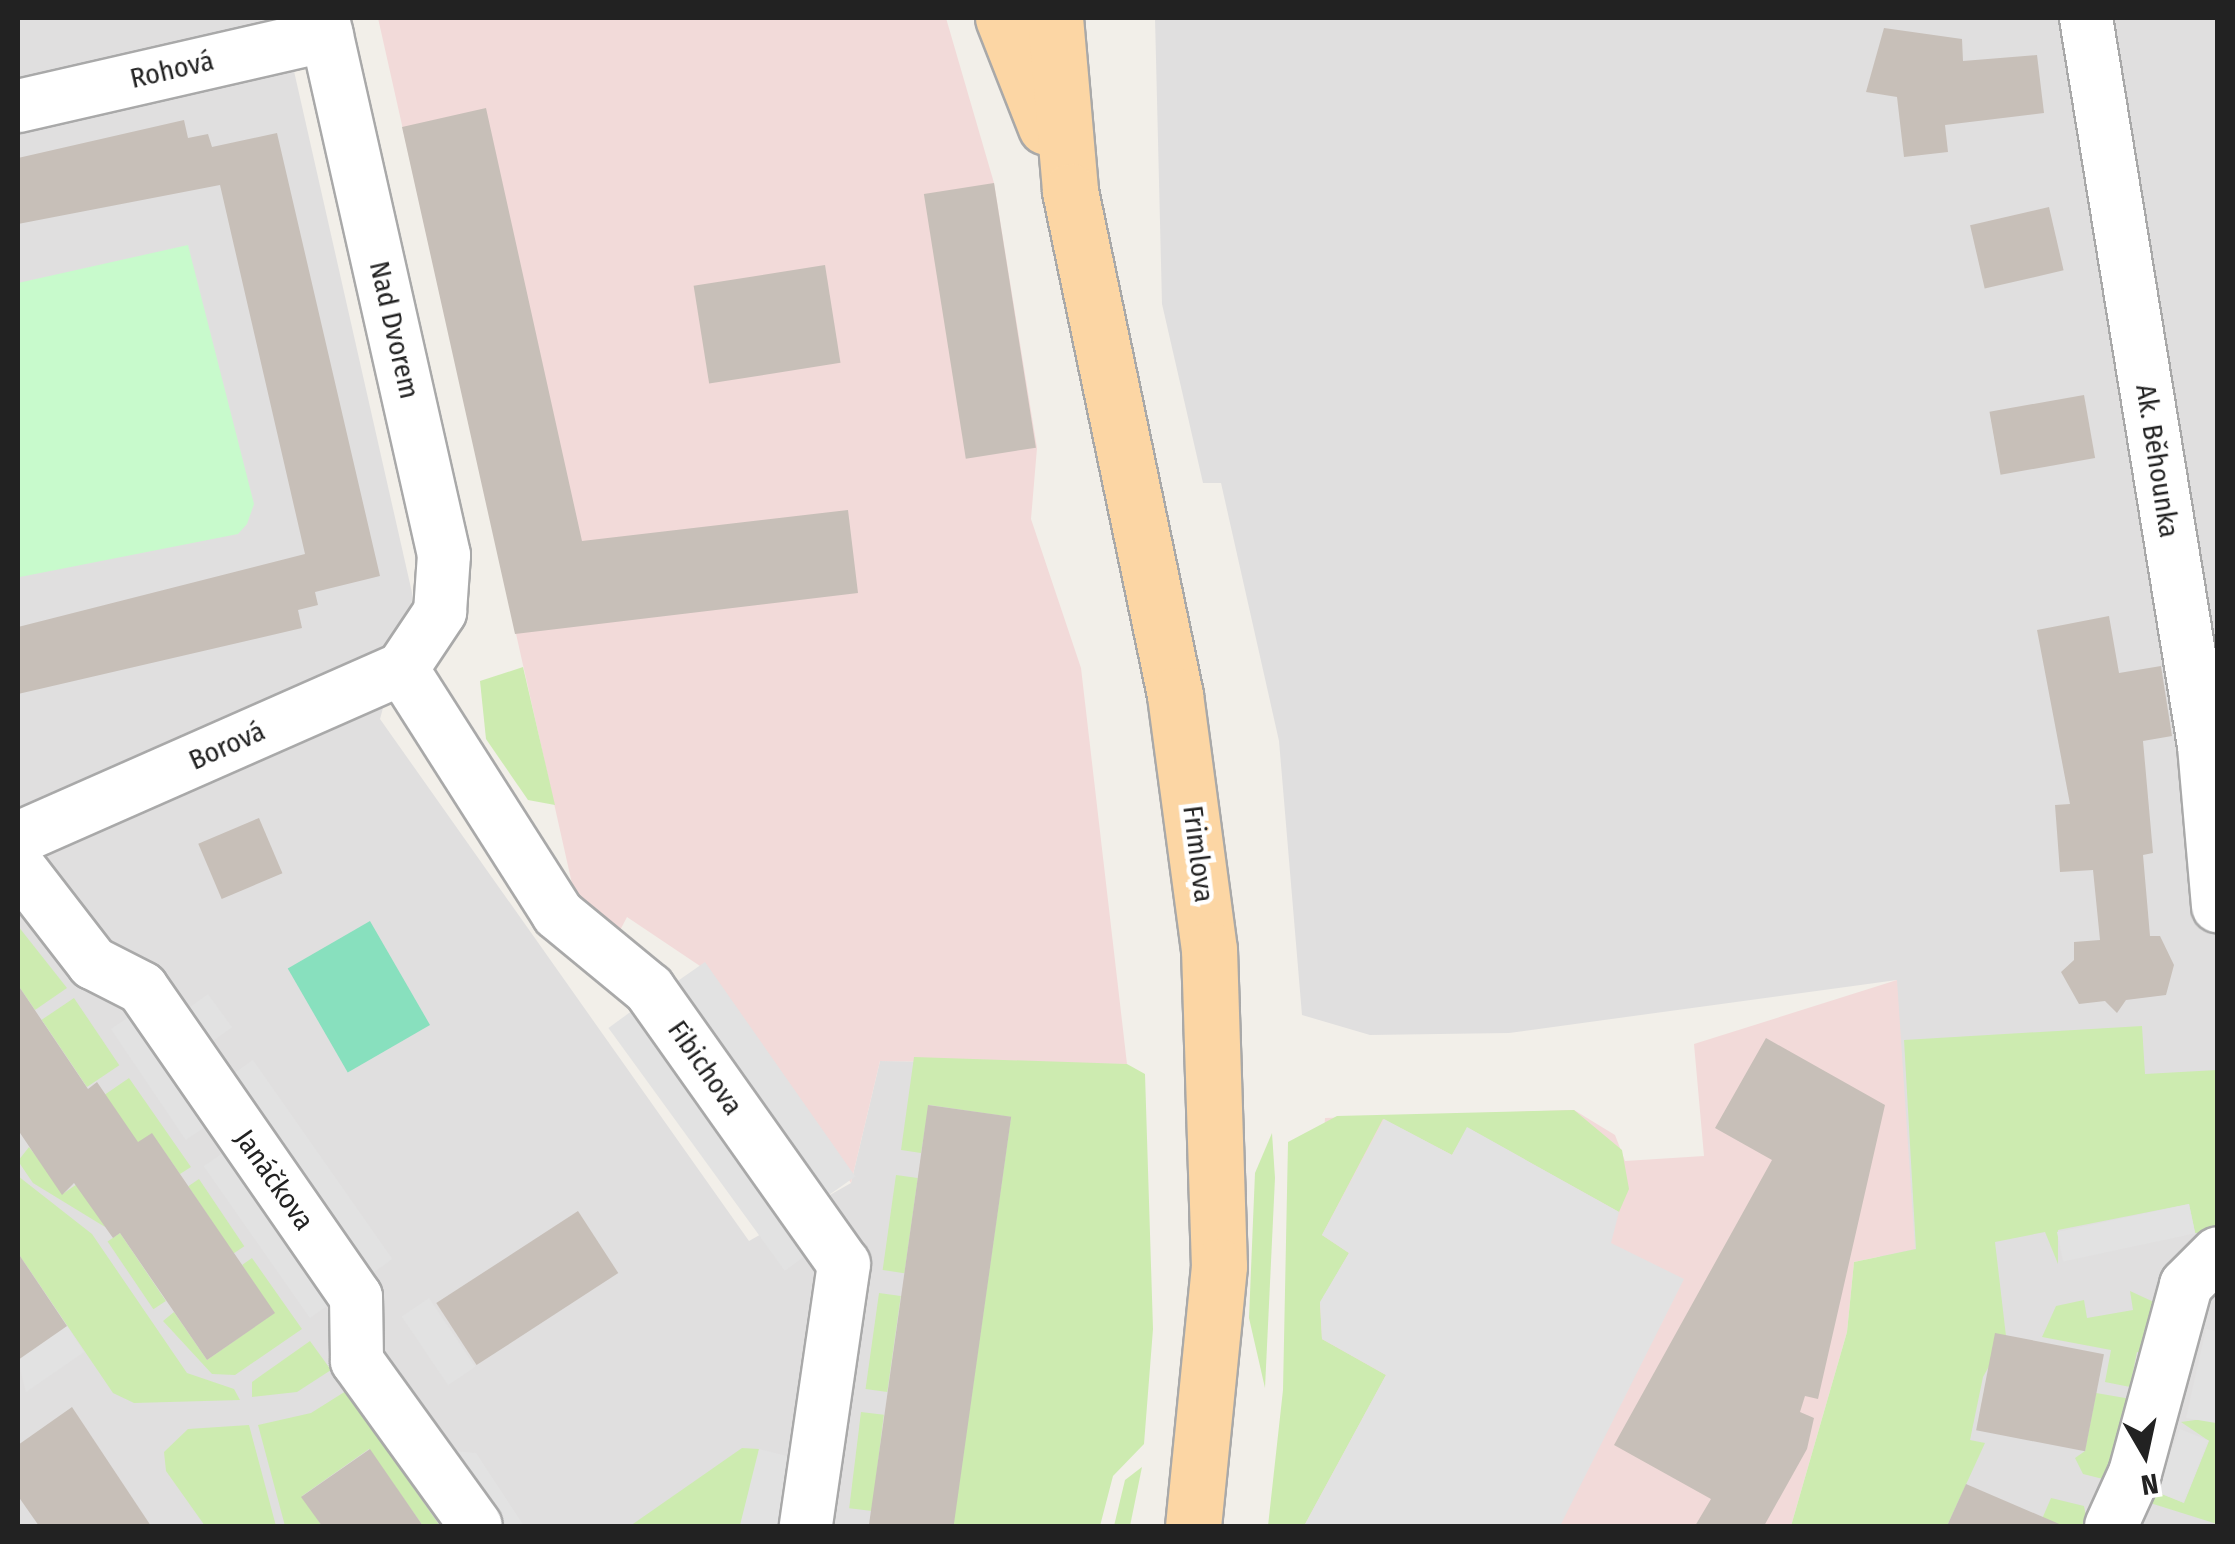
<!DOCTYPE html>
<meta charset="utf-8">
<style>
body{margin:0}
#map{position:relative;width:2235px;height:1544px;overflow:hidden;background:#f2efe9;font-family:"Fira Sans Condensed",sans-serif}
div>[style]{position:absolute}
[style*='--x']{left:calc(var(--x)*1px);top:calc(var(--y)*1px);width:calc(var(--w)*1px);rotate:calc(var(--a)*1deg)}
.residential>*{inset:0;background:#e0dfdf}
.commercial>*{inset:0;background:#f2dad9}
.grass>*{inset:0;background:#cdebb0;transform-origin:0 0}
.park>*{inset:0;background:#c8facc}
.pitch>*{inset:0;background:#88e0be;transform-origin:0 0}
.parking>*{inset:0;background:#e2e2e2;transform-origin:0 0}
.building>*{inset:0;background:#c7bfb8;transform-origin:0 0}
.roads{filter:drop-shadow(2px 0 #a9a9a9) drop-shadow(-2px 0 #a9a9a9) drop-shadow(0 2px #a9a9a9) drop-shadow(0 -2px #a9a9a9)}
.minor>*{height:52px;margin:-26px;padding:0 26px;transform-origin:26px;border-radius:26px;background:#fff}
.major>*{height:55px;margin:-27.5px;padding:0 27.5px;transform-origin:27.5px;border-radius:27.5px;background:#fcd6a4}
span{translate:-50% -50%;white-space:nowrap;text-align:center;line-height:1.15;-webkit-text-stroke:9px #fff;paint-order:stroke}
.street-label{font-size:28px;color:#222}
.frame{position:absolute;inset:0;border:20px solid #222;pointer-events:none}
.north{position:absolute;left:2095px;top:1404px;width:100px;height:100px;-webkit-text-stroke:8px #fff;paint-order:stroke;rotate:171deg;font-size:28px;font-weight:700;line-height:40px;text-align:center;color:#222}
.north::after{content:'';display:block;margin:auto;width:35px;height:45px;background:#222;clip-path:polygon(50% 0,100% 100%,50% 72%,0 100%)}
</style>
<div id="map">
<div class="residential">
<div style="clip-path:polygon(18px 18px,282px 18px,413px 597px,380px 719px,749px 1241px,851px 1183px,880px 1061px,1127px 1064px,1078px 1526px,18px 1526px)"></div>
<div style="clip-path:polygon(1155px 18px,2217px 18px,2217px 1526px,1863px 1526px,1897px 980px,1509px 1033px,1370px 1035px,1302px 1015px,1279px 741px,1221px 483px,1203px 483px,1162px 304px)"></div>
</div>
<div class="commercial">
<div style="clip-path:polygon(378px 18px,946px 18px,994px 183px,1037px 448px,1031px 519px,1081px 668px,1127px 1064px,880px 1061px,851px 1183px,700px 966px,627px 917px,615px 940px,577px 906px)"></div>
<div style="clip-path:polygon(1897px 980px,1915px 1249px,1854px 1262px,1847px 1332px,1791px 1526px,1298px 1526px,1325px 1118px,1574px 1110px,1615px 1135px,1625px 1161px,1704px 1156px,1694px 1044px)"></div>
</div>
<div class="grass">
<div style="clip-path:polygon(523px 667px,555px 805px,528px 800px,486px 739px,480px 681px)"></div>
<div style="clip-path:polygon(18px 926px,67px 988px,35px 1010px,18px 985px)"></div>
<div style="left:74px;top:998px;width:81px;height:39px;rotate:56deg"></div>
<div style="clip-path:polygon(2142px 1026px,2145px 1074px,2217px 1070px,2217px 1232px,2195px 1233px,2189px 1204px,2058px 1230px,2058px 1264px,2045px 1232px,1995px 1242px,2006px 1336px,1983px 1377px,1970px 1440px,1985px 1443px,1947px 1526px,1791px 1526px,1847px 1332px,1854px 1262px,1916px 1249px,1904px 1040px)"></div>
<div style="clip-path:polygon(914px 1057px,1127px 1064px,1145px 1074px,1153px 1329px,1144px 1444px,1113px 1476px,1100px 1526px,953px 1526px,1011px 1117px,929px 1105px,921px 1153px,901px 1150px)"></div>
<div style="clip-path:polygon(129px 1078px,191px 1167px,180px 1174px,152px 1134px,130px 1148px,97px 1100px)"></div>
<div style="clip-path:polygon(1574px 1110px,1622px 1150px,1629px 1189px,1619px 1212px,1468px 1128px,1452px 1155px,1383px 1119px,1322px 1235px,1349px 1253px,1320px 1303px,1322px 1339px,1386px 1375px,1304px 1526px,1268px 1526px,1283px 1390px,1288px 1142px,1337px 1116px)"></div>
<div style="clip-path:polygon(1272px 1133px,1275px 1178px,1265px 1388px,1249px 1318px,1255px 1173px)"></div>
<div style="clip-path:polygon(29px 1147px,64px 1193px,83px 1180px,105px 1227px,33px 1183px,18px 1161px)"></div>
<div style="left:896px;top:1175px;width:22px;height:96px;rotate:8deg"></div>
<div style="clip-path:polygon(18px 1176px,92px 1234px,187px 1373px,234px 1389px,240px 1400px,134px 1403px,113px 1393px,18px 1253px)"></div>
<div style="left:199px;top:1179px;width:81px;height:13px;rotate:56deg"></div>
<div style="left:120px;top:1233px;width:82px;height:15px;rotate:56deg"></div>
<div style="clip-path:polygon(252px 1258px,302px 1329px,235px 1375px,212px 1374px,163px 1321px,174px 1312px,207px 1360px,274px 1313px,242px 1265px)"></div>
<div style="clip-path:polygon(2130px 1291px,2156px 1303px,2152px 1354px,2137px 1352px,2131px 1382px,2145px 1390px,2105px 1382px,2111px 1350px,2042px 1337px,2056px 1306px,2084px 1300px,2087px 1318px,2133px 1310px)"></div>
<div style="left:879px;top:1293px;width:22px;height:97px;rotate:8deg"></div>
<div style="clip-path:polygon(310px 1341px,331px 1370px,297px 1392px,252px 1397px,252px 1382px)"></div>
<div style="clip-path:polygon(346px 1391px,440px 1526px,423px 1526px,369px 1449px,302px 1496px,322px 1526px,285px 1526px,258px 1425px,311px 1413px)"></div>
<div style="clip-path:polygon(2096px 1393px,2143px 1401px,2103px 1479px,2083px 1474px,2075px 1458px,2085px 1451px)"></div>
<div style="left:861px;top:1412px;width:23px;height:97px;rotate:7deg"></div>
<div style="clip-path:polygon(2217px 1417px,2217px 1524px,2147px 1502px,2154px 1491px,2184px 1503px,2209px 1441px,2181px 1422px)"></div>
<div style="clip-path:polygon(249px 1425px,276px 1526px,205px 1526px,166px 1471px,164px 1452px,188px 1429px)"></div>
<div style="clip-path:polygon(742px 1448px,759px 1449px,749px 1526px,630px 1526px)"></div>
<div style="clip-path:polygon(1142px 1467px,1130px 1526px,1114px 1526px,1125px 1480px)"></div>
<div style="clip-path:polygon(2051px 1498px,2084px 1506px,2088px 1526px,2039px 1526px)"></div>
</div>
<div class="park">
<div style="clip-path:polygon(188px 245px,254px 504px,247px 524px,238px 534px,20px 577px,18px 283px)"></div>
</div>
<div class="pitch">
<div style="left:370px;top:921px;width:120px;height:95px;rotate:60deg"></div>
</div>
<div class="parking">
<div style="left:705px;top:962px;width:262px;height:39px;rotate:55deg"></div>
<div style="left:208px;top:994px;width:41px;height:32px;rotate:54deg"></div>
<div style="left:640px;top:1005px;width:300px;height:39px;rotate:54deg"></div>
<div style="left:139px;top:1010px;width:134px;height:34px;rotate:56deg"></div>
<div style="left:253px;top:1060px;width:243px;height:32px;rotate:55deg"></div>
<div style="clip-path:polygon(1384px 1119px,1452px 1155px,1467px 1127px,1619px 1212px,1611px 1243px,1684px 1279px,1560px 1526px,1304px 1526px,1386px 1375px,1322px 1339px,1320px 1302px,1349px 1253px,1322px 1235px)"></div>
<div style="left:230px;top:1148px;width:185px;height:32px;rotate:55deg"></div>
<div style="left:2189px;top:1204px;width:30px;height:135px;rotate:78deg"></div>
<div style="left:429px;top:1298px;width:83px;height:33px;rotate:56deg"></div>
<div style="clip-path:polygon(67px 1326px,84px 1352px,26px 1392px,18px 1360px)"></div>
<div style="clip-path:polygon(2206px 1329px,2217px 1331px,2216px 1423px,2186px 1418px)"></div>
<div style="left:2180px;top:1429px;width:31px;height:67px;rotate:22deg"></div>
<div style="left:759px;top:1449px;width:36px;height:78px;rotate:14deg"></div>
<div style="clip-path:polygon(441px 1450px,476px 1453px,524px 1526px,489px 1526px)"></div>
</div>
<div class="building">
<div style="clip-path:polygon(1884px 28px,1962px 39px,1963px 61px,2037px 55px,2044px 113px,1945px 125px,1948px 152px,1904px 157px,1897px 97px,1866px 92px)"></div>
<div style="clip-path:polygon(486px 108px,582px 541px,848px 510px,858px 593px,515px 634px,402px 127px)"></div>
<div style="clip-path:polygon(184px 120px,188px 138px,208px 134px,212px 147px,277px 133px,380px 576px,315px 592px,318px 605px,298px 610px,302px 628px,18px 694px,18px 627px,305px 554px,220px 185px,18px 224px,18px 158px)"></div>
<div style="left:994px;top:183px;width:268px;height:71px;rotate:81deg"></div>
<div style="left:2049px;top:207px;width:65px;height:81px;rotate:77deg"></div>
<div style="left:825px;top:265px;width:99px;height:133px;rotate:81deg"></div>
<div style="left:2084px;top:395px;width:64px;height:96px;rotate:80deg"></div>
<div style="clip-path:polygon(2109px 616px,2119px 673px,2161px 666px,2172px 736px,2143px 741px,2153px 853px,2143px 855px,2150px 936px,2160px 936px,2174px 965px,2166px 995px,2126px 1000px,2117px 1013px,2105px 1001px,2079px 1004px,2061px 972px,2074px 960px,2074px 942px,2100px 940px,2093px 870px,2060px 872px,2055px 805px,2070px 804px,2037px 630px)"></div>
<div style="left:259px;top:818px;width:60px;height:66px;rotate:67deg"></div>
<div style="clip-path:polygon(18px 985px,88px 1089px,97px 1082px,138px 1142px,152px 1133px,275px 1313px,207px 1360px,120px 1233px,113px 1238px,74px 1183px,62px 1195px,18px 1130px)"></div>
<div style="clip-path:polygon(1766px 1038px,1885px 1105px,1818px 1399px,1805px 1396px,1800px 1412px,1814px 1418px,1807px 1449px,1764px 1526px,1695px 1526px,1711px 1499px,1614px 1445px,1772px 1160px,1715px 1128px)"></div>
<div style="left:928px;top:1105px;width:84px;height:425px;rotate:8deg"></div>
<div style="left:578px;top:1211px;width:74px;height:169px;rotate:57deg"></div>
<div style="clip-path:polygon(18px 1253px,67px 1326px,18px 1360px)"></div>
<div style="left:1995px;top:1333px;width:111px;height:99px;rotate:11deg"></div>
<div style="clip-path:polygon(72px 1407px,151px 1526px,39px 1526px,18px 1496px,18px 1445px)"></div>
<div style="clip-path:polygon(370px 1449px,423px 1526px,322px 1526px,301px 1497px)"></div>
<div style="clip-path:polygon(1966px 1484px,2064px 1526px,1947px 1526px)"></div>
</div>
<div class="roads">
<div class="minor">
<div style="--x:2086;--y:18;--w:738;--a:80.79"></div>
<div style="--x:2204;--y:746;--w:161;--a:85"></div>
<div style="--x:18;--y:106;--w:317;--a:-12.9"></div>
<div style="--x:402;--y:669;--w:290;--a:57.5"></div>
<div style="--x:558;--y:914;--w:118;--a:39.5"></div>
<div style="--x:649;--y:989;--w:337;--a:54.7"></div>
<div style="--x:844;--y:1264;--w:265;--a:98.3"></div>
<div style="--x:18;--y:838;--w:420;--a:-23.8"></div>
<div style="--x:402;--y:669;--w:69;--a:-56.3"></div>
<div style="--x:440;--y:612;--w:57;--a:-86"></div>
<div style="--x:444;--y:555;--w:550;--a:-102.7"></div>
<div style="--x:18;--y:866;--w:123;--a:52.3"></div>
<div style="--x:93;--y:963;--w:55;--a:27"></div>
<div style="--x:142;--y:988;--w:376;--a:55.3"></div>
<div style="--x:356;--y:1297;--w:64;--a:89.1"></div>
<div style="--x:357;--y:1361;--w:203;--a:54.2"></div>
<div style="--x:2111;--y:1526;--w:58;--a:-65.6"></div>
<div style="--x:2135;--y:1473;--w:195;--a:-74.8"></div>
<div style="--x:2186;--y:1285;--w:45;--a:-45"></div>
</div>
<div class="major">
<div style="--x:1003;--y:18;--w:117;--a:68.5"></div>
<div style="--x:1055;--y:18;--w:174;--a:85"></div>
<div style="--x:1070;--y:191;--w:515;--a:78.23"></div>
<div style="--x:1175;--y:695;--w:256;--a:82.4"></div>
<div style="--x:1209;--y:949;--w:317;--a:88.2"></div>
<div style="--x:1219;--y:1266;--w:261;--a:95.7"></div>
</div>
</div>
<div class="street-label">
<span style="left:172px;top:70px;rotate:-13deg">Rohová</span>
<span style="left:394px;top:330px;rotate:77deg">Nad Dvorem</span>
<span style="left:2157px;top:461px;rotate:81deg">Ak. Běhounka</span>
<span style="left:227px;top:746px;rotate:-24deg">Borová</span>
<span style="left:1198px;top:854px;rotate:83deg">Frimlova</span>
<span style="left:705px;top:1068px;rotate:55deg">Fibichova</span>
<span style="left:274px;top:1180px;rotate:55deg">Janáčkova</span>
</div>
<div class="frame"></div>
<div class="north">N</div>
</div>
